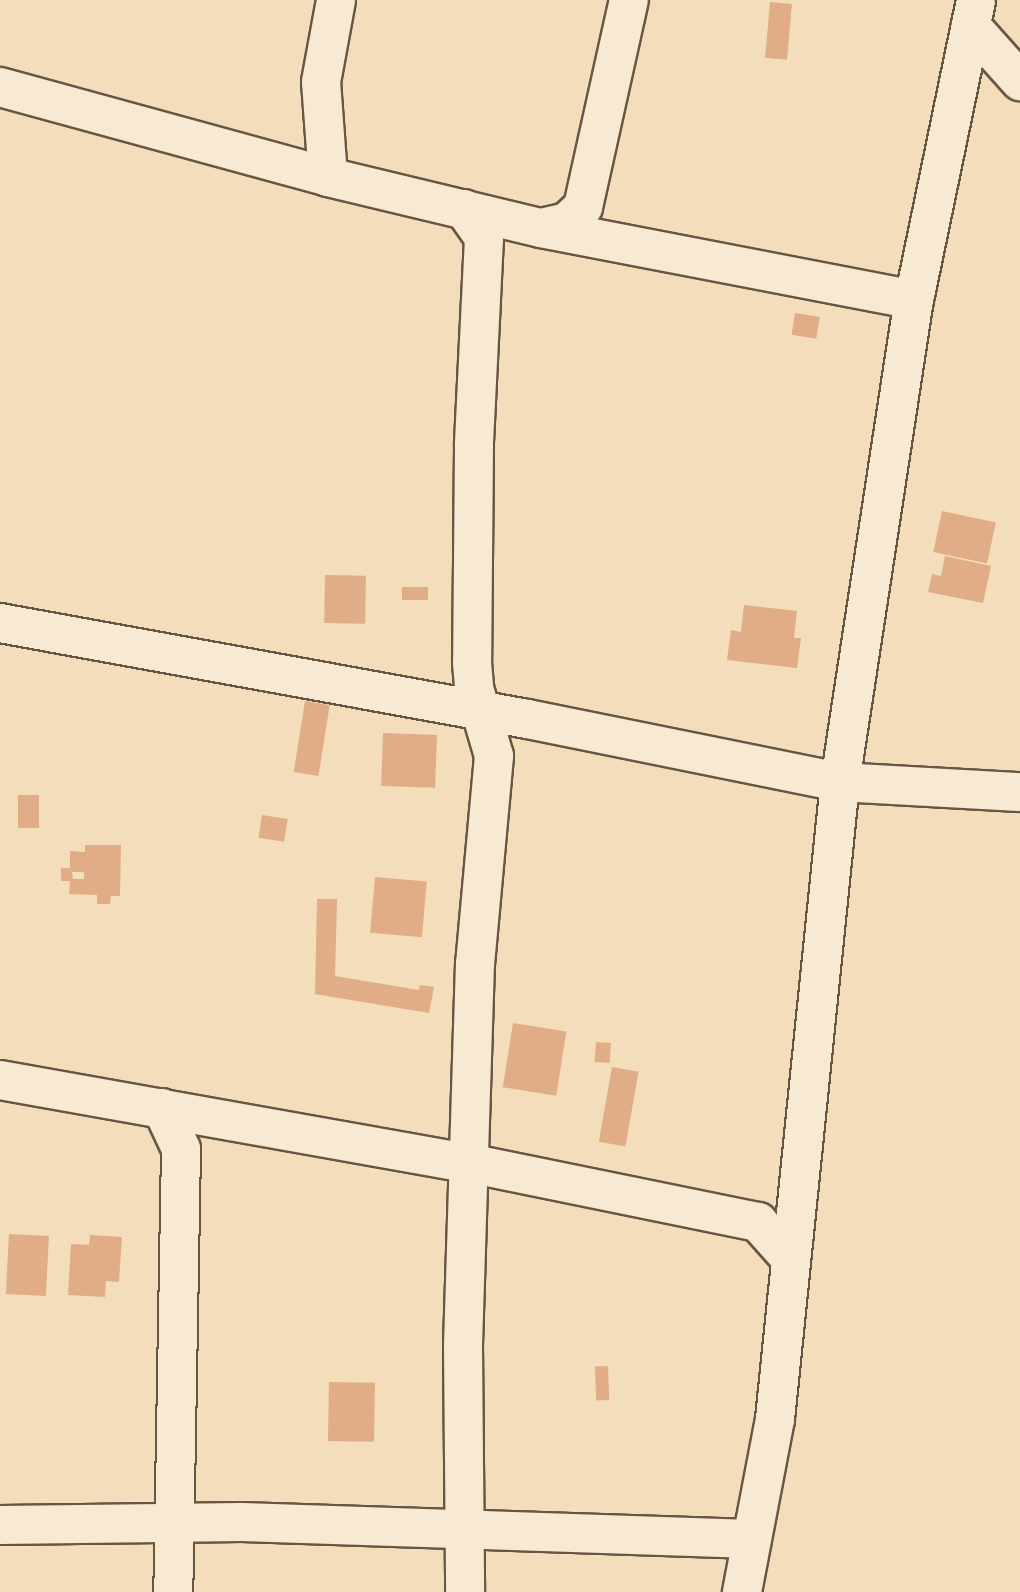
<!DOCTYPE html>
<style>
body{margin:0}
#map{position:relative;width:1020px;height:1592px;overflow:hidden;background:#f3ddba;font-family:"IM FELL Double Pica",serif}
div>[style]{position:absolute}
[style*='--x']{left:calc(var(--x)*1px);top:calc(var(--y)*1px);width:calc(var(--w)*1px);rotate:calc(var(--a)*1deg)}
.building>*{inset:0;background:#e0ad87;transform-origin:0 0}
.roads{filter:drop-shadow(2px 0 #685645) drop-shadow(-2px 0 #685645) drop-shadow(0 2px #685645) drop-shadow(0 -2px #685645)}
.minor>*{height:38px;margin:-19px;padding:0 19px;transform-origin:19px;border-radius:19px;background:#f7e9d2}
span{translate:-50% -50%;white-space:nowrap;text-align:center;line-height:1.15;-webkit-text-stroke:5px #f7e9d2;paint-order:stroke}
</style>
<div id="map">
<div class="building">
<div style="left:770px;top:2px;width:22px;height:56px;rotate:5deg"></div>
<div style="left:795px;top:313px;width:25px;height:22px;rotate:9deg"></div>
<div style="left:942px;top:511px;width:55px;height:42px;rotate:12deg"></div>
<div style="clip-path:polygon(945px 556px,991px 566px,983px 603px,928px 592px,932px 574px,941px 576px)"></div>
<div style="left:325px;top:575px;width:41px;height:48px;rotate:1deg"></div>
<div style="left:402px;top:587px;width:26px;height:13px"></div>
<div style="clip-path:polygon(744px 605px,797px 611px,794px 638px,801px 638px,797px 668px,727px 660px,731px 630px,741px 632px)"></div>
<div style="left:305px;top:701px;width:25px;height:72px;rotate:9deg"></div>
<div style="left:383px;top:733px;width:54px;height:53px;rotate:2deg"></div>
<div style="left:18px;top:795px;width:21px;height:33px"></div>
<div style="left:262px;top:815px;width:26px;height:23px;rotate:9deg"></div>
<div style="clip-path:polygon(evenodd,85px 845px,121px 845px,120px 896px,111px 896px,110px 904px,97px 904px,97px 895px,69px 894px,70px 881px,61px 881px,61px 868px,70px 868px,70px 851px,85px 852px,85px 845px,72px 872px,84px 872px,84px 879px,73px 879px,72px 872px)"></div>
<div style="left:375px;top:877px;width:52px;height:56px;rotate:5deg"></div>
<div style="clip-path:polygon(317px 899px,337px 899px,335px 976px,419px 990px,420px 985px,434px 987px,429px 1013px,315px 994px)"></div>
<div style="left:513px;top:1023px;width:54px;height:65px;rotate:9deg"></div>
<div style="left:596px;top:1042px;width:15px;height:20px;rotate:4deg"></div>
<div style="left:612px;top:1067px;width:27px;height:76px;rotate:10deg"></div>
<div style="left:9px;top:1234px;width:40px;height:60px;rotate:3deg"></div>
<div style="clip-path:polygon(90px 1235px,122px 1237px,119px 1282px,106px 1281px,105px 1297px,68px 1295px,71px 1244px,89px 1245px)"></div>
<div style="left:608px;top:1366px;width:34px;height:13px;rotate:88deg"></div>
<div style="left:329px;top:1382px;width:46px;height:59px;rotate:1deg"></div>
</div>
<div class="roads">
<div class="minor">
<div style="--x:971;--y:26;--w:74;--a:48.3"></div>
<div style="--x:0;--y:87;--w:340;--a:15.3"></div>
<div style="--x:328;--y:177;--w:219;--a:13.5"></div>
<div style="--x:541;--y:228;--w:380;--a:10.9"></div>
<div style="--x:328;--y:177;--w:95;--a:-94.2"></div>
<div style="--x:321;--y:82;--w:83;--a:-79.6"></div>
<div style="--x:464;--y:209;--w:35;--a:55"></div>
<div style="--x:484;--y:238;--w:208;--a:92.8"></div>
<div style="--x:474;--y:446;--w:217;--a:90.5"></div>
<div style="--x:472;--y:663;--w:25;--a:85"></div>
<div style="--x:474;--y:688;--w:71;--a:73.6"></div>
<div style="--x:494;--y:756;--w:208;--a:95.2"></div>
<div style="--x:475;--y:963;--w:383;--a:91.8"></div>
<div style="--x:463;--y:1346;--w:246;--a:89.5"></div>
<div style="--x:541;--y:228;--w:27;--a:-13"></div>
<div style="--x:567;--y:222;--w:22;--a:-43"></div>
<div style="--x:583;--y:207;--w:212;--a:-77.5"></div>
<div style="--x:0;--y:623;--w:536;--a:10.32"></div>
<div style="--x:527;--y:719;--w:319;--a:11.4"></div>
<div style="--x:840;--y:782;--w:180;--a:3.2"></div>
<div style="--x:0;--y:1080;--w:475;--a:10.1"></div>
<div style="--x:468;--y:1163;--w:296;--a:11.5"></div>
<div style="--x:758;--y:1222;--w:48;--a:48.4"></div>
<div style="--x:162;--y:1108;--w:45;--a:65.1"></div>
<div style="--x:181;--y:1149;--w:443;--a:91"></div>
<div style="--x:0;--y:1525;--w:242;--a:-0.7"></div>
<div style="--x:242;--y:1522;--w:510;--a:1.91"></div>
<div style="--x:742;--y:1592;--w:176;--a:-79.2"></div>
<div style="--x:775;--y:1419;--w:640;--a:-84.17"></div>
<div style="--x:840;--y:782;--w:488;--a:-81.3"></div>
<div style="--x:914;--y:300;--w:306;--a:-78.3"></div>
</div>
</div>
</div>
